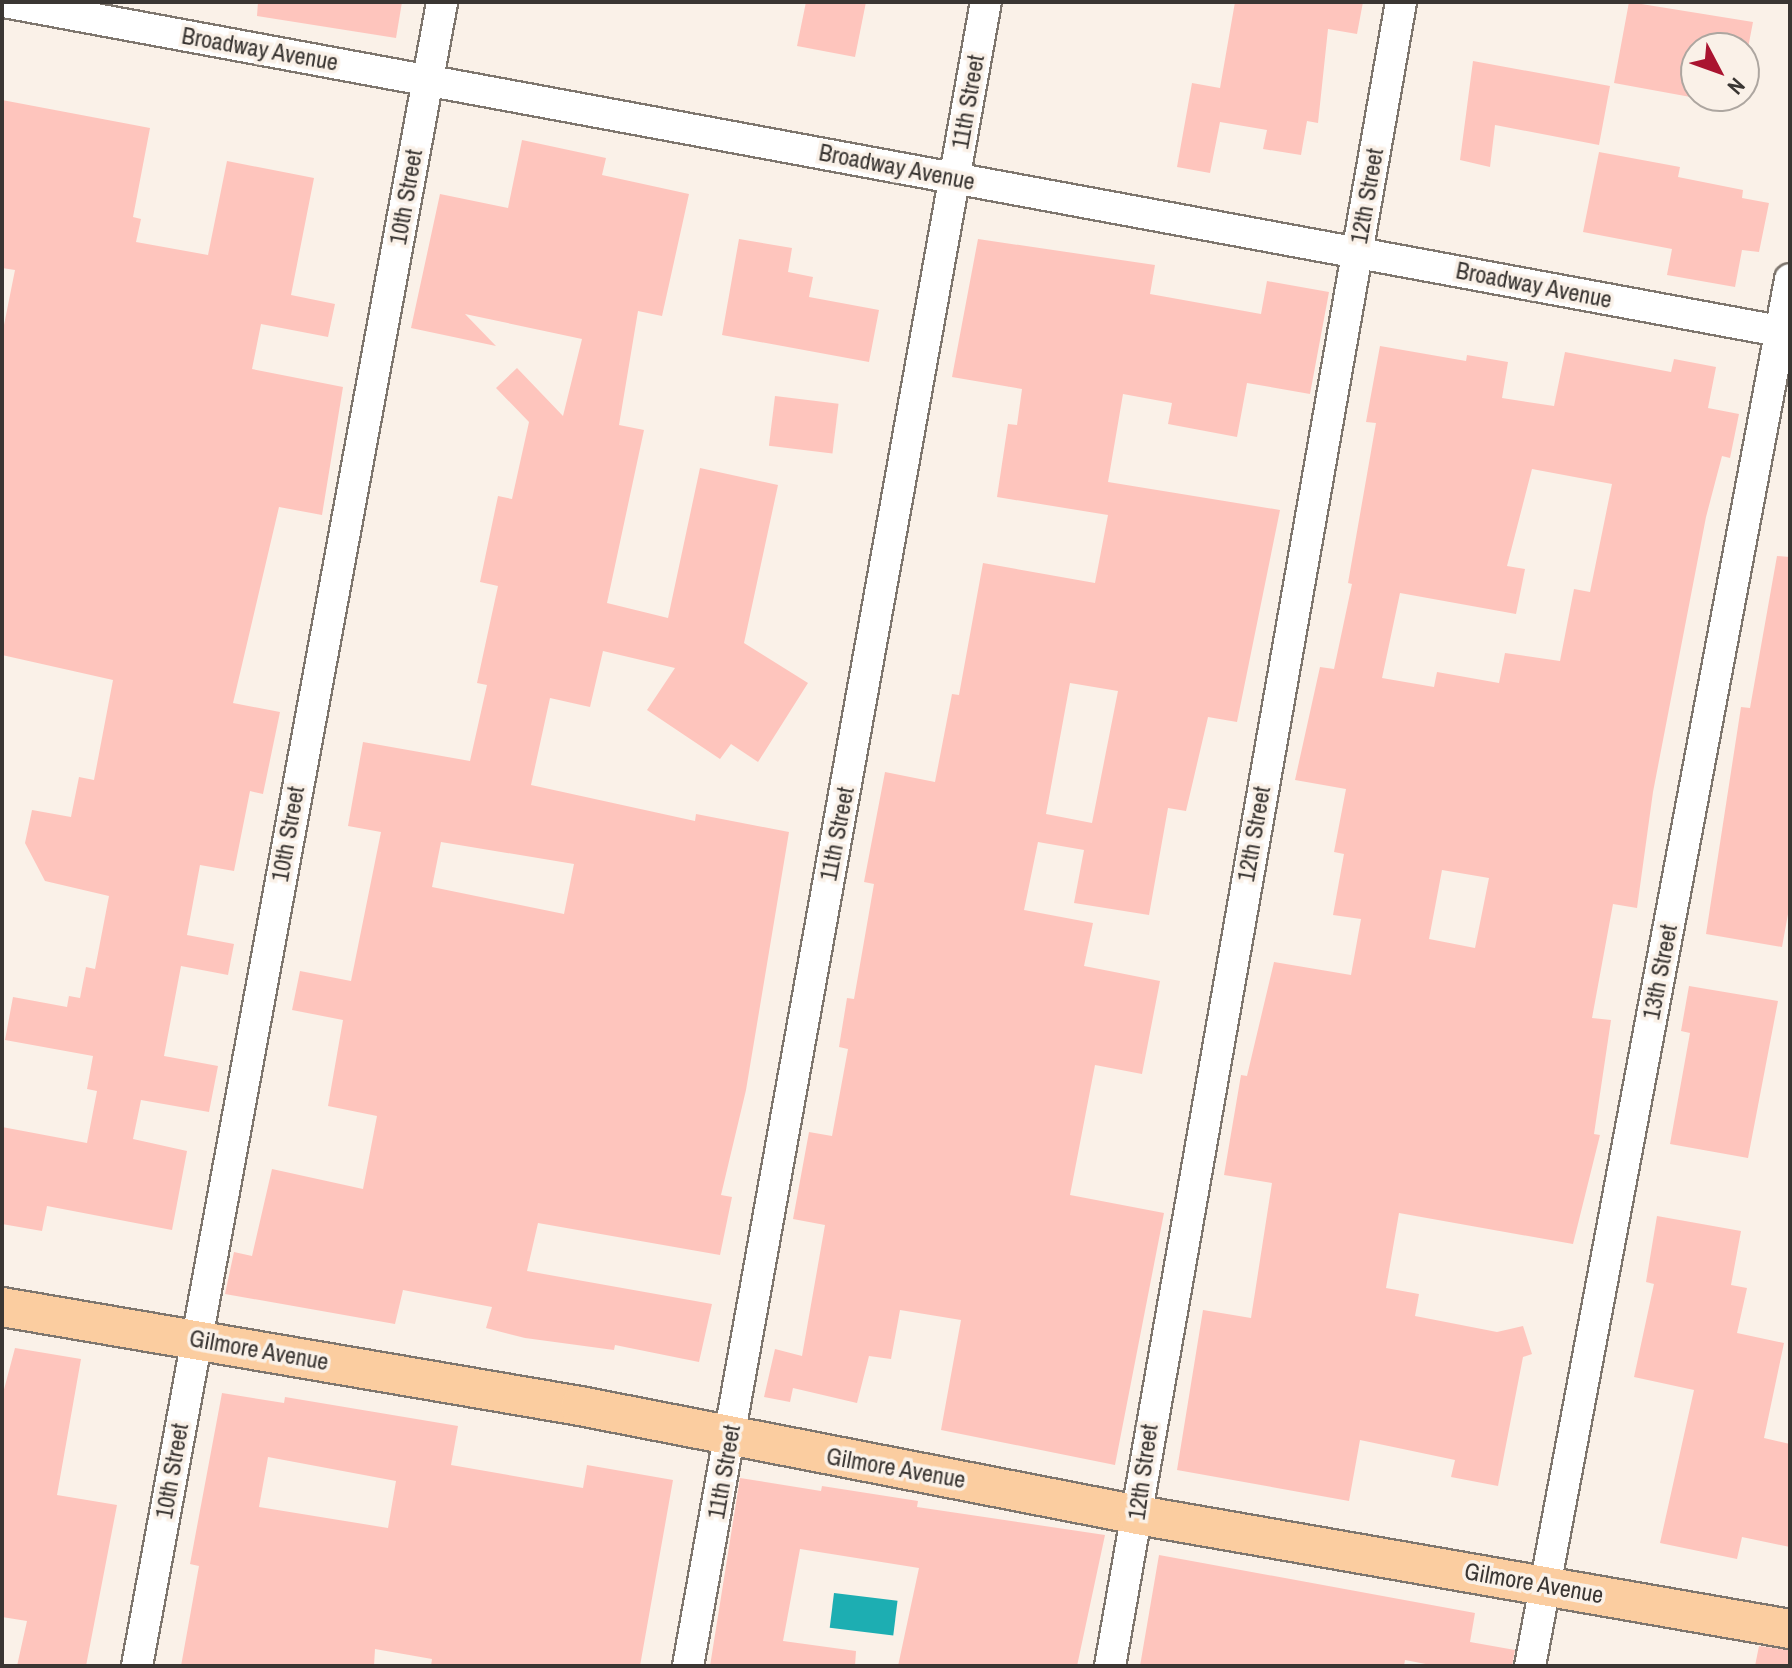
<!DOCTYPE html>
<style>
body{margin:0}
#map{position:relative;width:1792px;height:1668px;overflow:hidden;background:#faf1e8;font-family:"Archivo Narrow",sans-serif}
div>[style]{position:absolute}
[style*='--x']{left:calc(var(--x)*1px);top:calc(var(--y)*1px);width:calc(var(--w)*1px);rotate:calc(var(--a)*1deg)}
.water>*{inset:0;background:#1daeb2;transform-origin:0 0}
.building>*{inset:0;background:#fec5bd;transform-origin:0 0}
.roads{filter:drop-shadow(2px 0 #7e766e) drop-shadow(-2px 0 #7e766e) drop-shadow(0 2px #7e766e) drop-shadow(0 -2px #7e766e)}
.minor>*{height:30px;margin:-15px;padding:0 15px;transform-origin:15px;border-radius:15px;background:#fff}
.major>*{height:38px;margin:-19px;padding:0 19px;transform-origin:19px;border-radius:19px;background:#fbcda0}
span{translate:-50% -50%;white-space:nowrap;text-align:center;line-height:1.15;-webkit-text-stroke:7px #faf1e8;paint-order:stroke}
.street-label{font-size:24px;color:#3a3633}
.frame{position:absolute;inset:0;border:4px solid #3a3633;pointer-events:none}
.north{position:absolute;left:1680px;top:32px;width:80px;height:80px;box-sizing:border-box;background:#faf1e8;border:2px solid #ada6a0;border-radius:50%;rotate:131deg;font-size:22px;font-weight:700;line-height:32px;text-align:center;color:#3a3633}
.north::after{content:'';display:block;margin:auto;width:28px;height:36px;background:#aa1430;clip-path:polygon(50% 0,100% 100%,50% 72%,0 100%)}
</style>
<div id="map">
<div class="water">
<div style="left:834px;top:1593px;width:64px;height:35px;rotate:7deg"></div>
</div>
<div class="building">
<div style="clip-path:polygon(258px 2px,402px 2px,396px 38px,257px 16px)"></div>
<div style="clip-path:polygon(806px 2px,866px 2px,855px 57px,797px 46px)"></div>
<div style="clip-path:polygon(1235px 2px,1363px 2px,1357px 34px,1328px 29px,1318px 123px,1307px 121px,1301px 155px,1263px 149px,1267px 130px,1220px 122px,1210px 173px,1177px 167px,1192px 83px,1220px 88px)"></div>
<div style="clip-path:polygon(1629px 2px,1753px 22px,1748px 48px,1696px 48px,1696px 98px,1614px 83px)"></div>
<div style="clip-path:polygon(1473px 61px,1610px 86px,1599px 145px,1495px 125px,1490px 167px,1460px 160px)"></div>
<div style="clip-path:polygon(2px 100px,150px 128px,133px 217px,141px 219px,136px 242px,208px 255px,227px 161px,314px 178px,291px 295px,335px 304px,328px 337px,261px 324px,252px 369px,343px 387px,322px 515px,279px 507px,233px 703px,280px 712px,263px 794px,250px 791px,234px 871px,200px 865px,187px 935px,234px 944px,228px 975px,181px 966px,164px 1056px,218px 1066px,209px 1112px,141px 1100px,133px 1139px,187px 1151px,172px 1230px,47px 1206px,42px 1231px,2px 1224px,2px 1127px,87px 1143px,97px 1091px,87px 1089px,93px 1056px,5px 1040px,13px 997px,67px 1007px,69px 996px,80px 998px,86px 967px,95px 969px,109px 896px,45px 881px,25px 843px,32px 810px,71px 817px,79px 777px,94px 780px,113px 680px,2px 655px,2px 335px,15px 270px,2px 268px)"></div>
<div style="clip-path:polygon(evenodd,522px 140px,606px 158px,602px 175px,689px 194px,662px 316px,638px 311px,619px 425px,644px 430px,607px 603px,668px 618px,700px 468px,778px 485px,744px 643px,808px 683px,758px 762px,731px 744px,720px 759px,647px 710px,675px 668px,603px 651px,590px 707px,550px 698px,531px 785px,695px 821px,696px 814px,789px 832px,746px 1090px,721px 1195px,732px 1197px,720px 1255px,538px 1223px,527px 1271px,712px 1304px,699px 1362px,615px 1345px,614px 1350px,525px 1338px,486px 1328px,492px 1307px,403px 1290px,395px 1324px,225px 1294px,234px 1252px,252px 1256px,272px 1169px,363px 1189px,377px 1116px,328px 1106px,343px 1020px,292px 1010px,300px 971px,351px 981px,381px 832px,348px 826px,363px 742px,470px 761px,487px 685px,477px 683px,498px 586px,480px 582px,498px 496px,512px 499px,529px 422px,496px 388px,517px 368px,563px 416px,582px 339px,465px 314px,496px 346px,411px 328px,440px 194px,508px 208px,522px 140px,441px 842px,574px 864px,564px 914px,432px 887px,441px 842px)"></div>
<div style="clip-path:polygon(1599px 152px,1680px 167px,1678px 177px,1743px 190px,1742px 198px,1769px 203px,1759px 252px,1742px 250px,1735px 287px,1667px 275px,1672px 249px,1583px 232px)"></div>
<div style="clip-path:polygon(739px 239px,792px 248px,788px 272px,813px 277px,809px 297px,879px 310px,869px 362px,722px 335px)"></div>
<div style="clip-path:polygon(evenodd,978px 239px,1155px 265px,1150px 294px,1261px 314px,1267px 281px,1329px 292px,1310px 394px,1247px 383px,1237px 437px,1168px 424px,1172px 403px,1123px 394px,1108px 482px,1280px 510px,1237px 722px,1208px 717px,1186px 811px,1168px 808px,1149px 915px,1074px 903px,1084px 850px,1038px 842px,1024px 910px,1093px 923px,1084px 966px,1160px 981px,1142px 1074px,1095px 1065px,1070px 1195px,1164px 1213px,1115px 1465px,941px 1430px,961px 1320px,900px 1310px,891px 1359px,869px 1356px,857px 1403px,793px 1388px,790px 1402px,764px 1397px,775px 1349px,802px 1356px,825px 1225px,793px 1219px,809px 1132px,832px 1136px,848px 1049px,839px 1047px,847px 998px,854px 999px,874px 884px,864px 882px,885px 772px,935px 782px,952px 694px,959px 695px,983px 563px,1095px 583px,1108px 515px,997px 497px,1008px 424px,1017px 425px,1022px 389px,952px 377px,978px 239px,1070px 683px,1118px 691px,1092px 823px,1046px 814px,1070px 683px)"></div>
<div style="clip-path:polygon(evenodd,1380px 346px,1466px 361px,1467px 355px,1508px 362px,1502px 398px,1554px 406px,1565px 352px,1671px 372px,1674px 359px,1716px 367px,1708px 408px,1739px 414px,1730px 458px,1722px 456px,1706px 517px,1653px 792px,1637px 908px,1613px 904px,1592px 1018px,1611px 1020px,1594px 1134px,1600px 1135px,1573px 1244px,1399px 1213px,1386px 1288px,1419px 1294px,1415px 1316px,1497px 1332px,1523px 1326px,1532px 1354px,1523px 1357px,1498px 1486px,1451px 1477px,1455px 1460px,1360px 1440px,1349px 1501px,1177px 1470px,1203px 1310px,1251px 1318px,1272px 1183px,1224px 1175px,1241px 1075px,1247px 1076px,1274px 962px,1351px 975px,1361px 919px,1333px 915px,1344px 854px,1334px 852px,1346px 789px,1295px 780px,1320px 667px,1334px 669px,1352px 584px,1348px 583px,1376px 423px,1366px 422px,1380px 346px,1532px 469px,1612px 484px,1590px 592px,1574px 589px,1560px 661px,1505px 653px,1499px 683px,1437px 672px,1434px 687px,1382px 678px,1400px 593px,1516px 614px,1525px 569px,1507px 566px,1532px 469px,1380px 346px,1442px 870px,1489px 878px,1475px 948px,1429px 939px,1442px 870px)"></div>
<div style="left:775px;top:396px;width:64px;height:50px;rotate:7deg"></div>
<div style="clip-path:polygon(1777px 556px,1790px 557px,1790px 903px,1782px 947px,1706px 934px,1741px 707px,1750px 708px)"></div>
<div style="clip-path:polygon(1689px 986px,1778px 1001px,1748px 1158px,1670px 1144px,1690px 1033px,1681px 1031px)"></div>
<div style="clip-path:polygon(1657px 1216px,1741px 1231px,1731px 1285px,1747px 1288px,1737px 1333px,1784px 1343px,1764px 1438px,1790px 1444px,1790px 1547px,1742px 1537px,1737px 1559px,1660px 1543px,1694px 1390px,1634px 1377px,1654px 1284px,1646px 1282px)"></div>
<div style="clip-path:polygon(15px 1348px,81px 1359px,57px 1495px,117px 1505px,86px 1666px,17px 1666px,27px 1621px,2px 1617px,2px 1397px)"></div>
<div style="clip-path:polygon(evenodd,222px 1393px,284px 1403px,285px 1397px,458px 1426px,451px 1465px,583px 1488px,587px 1465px,673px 1480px,640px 1666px,431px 1666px,432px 1659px,375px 1649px,374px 1666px,181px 1666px,199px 1566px,190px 1564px,222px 1393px,268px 1457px,396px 1481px,388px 1528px,259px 1507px,268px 1457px)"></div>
<div style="clip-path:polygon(740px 1478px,821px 1491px,822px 1486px,918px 1501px,917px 1507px,1105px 1535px,1077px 1666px,898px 1666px,919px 1568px,800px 1549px,783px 1641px,856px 1651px,855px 1666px,710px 1666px)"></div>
<div style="clip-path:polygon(1159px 1555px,1475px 1613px,1470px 1642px,1515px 1650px,1512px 1666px,1436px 1666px,1405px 1660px,1404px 1666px,1140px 1666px)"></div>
<div style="clip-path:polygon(1759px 1646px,1790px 1650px,1790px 1666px,1755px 1666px)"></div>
</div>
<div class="roads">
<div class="minor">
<div style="--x:4;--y:2;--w:1816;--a:10.5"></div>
<div style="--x:137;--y:1666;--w:1692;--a:-79.61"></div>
<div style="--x:688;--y:1666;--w:1690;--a:-79.85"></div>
<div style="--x:1110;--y:1666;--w:1689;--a:-80.08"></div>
<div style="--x:1530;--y:1666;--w:1411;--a:-79.38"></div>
</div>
<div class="major">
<div style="--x:2;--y:1307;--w:586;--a:9.72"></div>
<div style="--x:580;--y:1406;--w:569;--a:11.05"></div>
<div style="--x:1138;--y:1515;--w:662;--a:9.92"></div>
</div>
</div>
<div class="street-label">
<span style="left:260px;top:49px;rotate:10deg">Broadway Avenue</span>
<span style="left:968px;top:102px;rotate:-80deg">11th Street</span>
<span style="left:897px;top:167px;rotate:11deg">Broadway Avenue</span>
<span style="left:1367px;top:196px;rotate:-80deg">12th Street</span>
<span style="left:406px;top:197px;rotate:-80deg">10th Street</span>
<span style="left:1534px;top:285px;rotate:11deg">Broadway Avenue</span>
<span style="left:288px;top:834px;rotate:-80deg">10th Street</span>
<span style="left:837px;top:834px;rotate:-79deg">11th Street</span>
<span style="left:1254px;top:834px;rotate:-80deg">12th Street</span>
<span style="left:1660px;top:972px;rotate:-79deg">13th Street</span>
<span style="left:259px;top:1350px;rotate:10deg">Gilmore Avenue</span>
<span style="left:896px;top:1468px;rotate:10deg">Gilmore Avenue</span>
<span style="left:172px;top:1471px;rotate:-80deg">10th Street</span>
<span style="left:724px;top:1472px;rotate:-80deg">11th Street</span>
<span style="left:1143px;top:1472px;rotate:-82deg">12th Street</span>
<span style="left:1534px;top:1583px;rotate:10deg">Gilmore Avenue</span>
</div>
<div class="frame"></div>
<div class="north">N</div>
</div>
